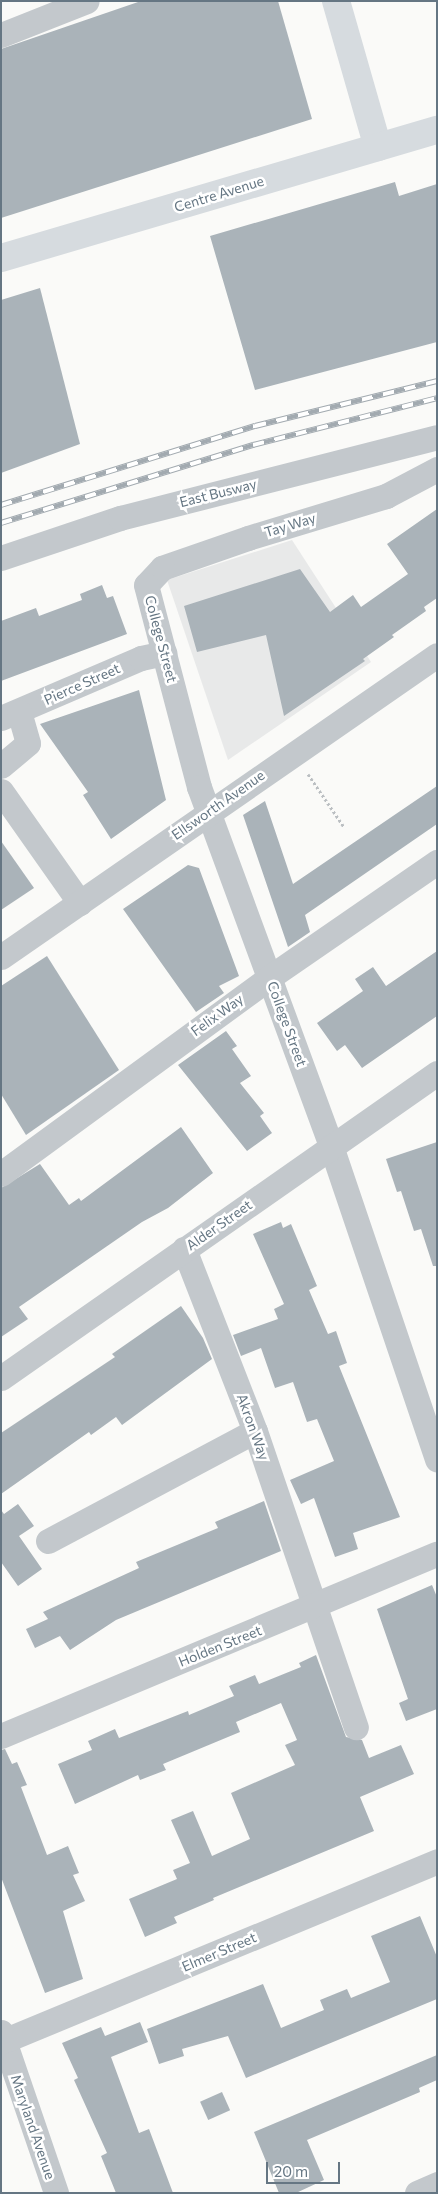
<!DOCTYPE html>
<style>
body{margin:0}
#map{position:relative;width:438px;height:2194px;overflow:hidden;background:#fafaf8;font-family:Commissioner,sans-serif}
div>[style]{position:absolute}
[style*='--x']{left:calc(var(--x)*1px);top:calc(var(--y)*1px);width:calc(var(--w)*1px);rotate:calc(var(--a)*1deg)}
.built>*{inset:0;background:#e8e9e9}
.building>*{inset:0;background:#aab3b9;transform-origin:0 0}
.path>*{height:3px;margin-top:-1.5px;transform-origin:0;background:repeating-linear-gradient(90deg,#bbbfc2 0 2.5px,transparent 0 5px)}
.minor>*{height:25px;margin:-12.5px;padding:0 12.5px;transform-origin:12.5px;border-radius:12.5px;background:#c3c8cc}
.major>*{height:28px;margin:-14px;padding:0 14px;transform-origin:14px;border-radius:14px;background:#d6dbdf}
.rail>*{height:5.5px;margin-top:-2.75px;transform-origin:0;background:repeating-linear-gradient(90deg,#fff 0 11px,#a2aab0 0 22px);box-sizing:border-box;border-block:1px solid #a2aab0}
span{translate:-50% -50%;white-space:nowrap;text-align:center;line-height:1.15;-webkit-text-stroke:5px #fff;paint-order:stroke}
.street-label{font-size:14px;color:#657683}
.frame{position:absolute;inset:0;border:2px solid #657683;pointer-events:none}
.scale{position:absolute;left:266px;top:2162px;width:74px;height:22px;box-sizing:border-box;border:2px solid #657683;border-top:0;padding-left:6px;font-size:15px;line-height:18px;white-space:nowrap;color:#657683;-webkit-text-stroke:4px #fff;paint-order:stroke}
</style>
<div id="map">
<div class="built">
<div style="clip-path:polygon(292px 540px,371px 662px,228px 760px,167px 580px)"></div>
</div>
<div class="building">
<div style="clip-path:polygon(141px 1px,278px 1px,312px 119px,1px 218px,1px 49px)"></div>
<div style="clip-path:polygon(395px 182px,399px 196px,437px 184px,437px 342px,255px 390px,210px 236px)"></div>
<div style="clip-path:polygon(40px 288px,80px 444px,1px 473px,1px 300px)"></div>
<div style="clip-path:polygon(437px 509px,437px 598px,424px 607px,426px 611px,392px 635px,394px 637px,363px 659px,365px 661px,284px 716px,266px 635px,197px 652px,184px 606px,300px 569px,330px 612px,353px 595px,361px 607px,408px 574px,387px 544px)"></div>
<div style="clip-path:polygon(102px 585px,107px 598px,113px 596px,127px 634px,1px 681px,1px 621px,36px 608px,39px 616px,82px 600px,80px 594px)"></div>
<div style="clip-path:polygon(139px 690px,166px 800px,111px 839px,83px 795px,88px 792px,40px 724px)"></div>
<div style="clip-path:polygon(437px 786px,437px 824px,305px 915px,310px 932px,288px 947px,243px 815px,265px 801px,293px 884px)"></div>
<div style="clip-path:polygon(1px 841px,34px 888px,1px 910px)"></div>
<div style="clip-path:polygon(188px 865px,199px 868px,239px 976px,219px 986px,224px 993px,196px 1012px,123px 909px)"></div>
<div style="clip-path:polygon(437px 951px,437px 1016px,362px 1068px,345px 1045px,337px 1051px,317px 1023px,363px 991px,355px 979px,373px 967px,386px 986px)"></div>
<div style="clip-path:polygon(47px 956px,119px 1070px,26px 1135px,1px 1094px,1px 986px)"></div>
<div style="clip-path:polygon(226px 1031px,237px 1046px,232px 1049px,251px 1076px,240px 1083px,264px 1113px,260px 1116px,272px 1133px,247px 1151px,178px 1065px)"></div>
<div style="clip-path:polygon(181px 1127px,213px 1173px,168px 1208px,142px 1222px,19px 1307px,28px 1319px,1px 1337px,1px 1188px,40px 1164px,69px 1205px,79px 1198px,81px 1201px)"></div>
<div style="clip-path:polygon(437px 1142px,437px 1266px,433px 1266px,421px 1229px,414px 1231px,401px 1191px,397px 1192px,386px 1159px)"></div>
<div style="clip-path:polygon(281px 1222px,283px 1228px,291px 1224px,317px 1286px,309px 1290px,328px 1334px,336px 1331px,347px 1363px,339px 1366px,400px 1517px,353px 1533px,358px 1549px,335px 1557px,314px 1498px,301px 1504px,290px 1480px,334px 1461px,317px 1419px,307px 1422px,293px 1382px,275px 1388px,261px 1348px,241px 1356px,233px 1335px,278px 1319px,274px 1309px,284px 1304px,253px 1234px)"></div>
<div style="clip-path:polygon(181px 1306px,203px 1338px,212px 1359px,122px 1425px,116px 1417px,91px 1435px,89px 1432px,1px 1494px,1px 1433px,115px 1357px,112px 1354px)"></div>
<div style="clip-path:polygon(264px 1501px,281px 1551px,116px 1620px,70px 1650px,60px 1636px,35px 1648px,26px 1629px,48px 1619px,43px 1612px,139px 1568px,136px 1562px,218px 1528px,215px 1522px)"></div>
<div style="clip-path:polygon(18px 1504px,34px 1526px,19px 1536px,42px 1569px,18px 1586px,1px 1562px,1px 1510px,4px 1514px)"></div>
<div style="clip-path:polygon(432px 1585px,437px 1597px,437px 1709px,406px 1721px,399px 1703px,408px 1699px,377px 1609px)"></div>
<div style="clip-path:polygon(316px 1655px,346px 1737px,362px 1740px,369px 1758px,401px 1745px,414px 1774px,360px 1797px,374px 1831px,213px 1898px,214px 1900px,174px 1917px,177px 1923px,145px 1937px,129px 1899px,177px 1879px,173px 1870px,190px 1863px,171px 1820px,193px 1811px,212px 1856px,250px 1839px,231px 1793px,295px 1765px,285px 1745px,297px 1740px,281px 1703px,236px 1722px,240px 1732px,163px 1764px,166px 1770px,140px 1780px,138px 1775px,75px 1804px,58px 1764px,92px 1750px,88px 1741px,115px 1729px,119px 1738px,188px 1711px,189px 1715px,234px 1696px,229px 1686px,255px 1675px,259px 1684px,301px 1667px,299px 1663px)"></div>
<div style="clip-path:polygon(5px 1749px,12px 1764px,17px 1762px,27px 1785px,21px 1787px,47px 1855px,68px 1846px,79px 1873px,73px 1875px,85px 1901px,63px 1911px,83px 1979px,45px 1993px,1px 1877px,1px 1750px)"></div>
<div style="clip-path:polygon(420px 1916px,437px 1957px,437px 1999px,246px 2078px,228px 2036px,182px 2049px,184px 2056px,159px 2064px,147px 2029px,263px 1984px,281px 2028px,324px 2010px,320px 2000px,347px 1989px,351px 1998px,390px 1982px,371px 1936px)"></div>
<div style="clip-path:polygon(140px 2022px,148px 2042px,111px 2057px,139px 2133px,149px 2129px,173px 2193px,116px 2193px,101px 2156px,107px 2153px,74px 2080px,78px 2078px,62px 2043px,101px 2027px,105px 2036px)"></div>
<div style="clip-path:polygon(437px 2055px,437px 2080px,419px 2088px,420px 2092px,307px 2140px,324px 2180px,296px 2193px,279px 2193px,254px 2132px)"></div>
<div style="left:222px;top:2092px;width:20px;height:24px;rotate:66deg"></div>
</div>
<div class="path">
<div style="--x:308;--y:774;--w:64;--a:55.8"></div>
</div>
<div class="minor">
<div style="--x:1;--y:35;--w:92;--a:-21.6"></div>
<div style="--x:437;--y:469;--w:58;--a:152.1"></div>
<div style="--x:386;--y:496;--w:144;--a:163.1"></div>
<div style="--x:248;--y:538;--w:91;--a:160.8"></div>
<div style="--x:162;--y:568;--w:23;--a:133"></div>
<div style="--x:146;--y:585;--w:209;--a:75.3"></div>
<div style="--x:199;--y:787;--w:382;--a:69.8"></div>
<div style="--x:331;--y:1146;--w:331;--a:71.3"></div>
<div style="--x:1;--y:558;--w:126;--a:-18.6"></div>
<div style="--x:120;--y:518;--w:327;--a:-14.3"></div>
<div style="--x:1;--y:718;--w:152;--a:-23.2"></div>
<div style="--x:141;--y:658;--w:24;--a:-12"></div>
<div style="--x:1;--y:766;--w:35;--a:-40"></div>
<div style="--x:28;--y:743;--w:32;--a:-106"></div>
<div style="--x:1;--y:791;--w:137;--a:54.8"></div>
<div style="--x:1;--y:957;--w:530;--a:-34.71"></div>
<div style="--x:1;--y:1174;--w:333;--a:-36.2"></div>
<div style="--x:270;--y:977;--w:203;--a:-34.6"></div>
<div style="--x:184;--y:1249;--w:195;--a:68.7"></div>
<div style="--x:255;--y:1431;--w:313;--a:71.2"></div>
<div style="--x:1;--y:1378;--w:532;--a:-34.97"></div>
<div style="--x:48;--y:1541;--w:234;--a:-28"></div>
<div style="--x:1;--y:1736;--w:472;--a:-22.7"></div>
<div style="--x:1;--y:2032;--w:170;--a:71.1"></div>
<div style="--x:1;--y:2042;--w:472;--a:-22.5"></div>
<div style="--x:417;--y:2193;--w:22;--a:-24"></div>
</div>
<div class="major">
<div style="--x:336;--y:1;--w:152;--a:74"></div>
<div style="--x:1;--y:258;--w:454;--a:-16.4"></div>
</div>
<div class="rail">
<div style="--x:1;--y:505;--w:266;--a:-17.3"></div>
<div style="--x:255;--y:426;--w:187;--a:-13.9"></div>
<div style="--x:1;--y:523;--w:264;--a:-17.2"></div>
<div style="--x:253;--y:445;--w:190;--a:-14.3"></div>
</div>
<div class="street-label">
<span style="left:219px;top:194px;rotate:-17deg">Centre Avenue</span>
<span style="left:218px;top:493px;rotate:-14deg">East Busway</span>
<span style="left:290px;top:525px;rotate:-17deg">Tay Way</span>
<span style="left:161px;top:639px;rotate:75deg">College Street</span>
<span style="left:82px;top:684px;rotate:-24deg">Pierce Street</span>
<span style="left:218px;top:805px;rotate:-35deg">Ellsworth Avenue</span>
<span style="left:217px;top:1015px;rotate:-36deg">Felix Way</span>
<span style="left:287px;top:1024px;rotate:70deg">College Street</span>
<span style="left:219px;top:1225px;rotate:-35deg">Alder Street</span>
<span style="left:253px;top:1427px;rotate:70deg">Akron Way</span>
<span style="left:220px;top:1646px;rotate:-22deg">Holden Street</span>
<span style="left:219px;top:1952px;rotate:-23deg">Elmer Street</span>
<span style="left:33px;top:2127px;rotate:71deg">Maryland Avenue</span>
</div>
<div class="frame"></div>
<div class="scale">20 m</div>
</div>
